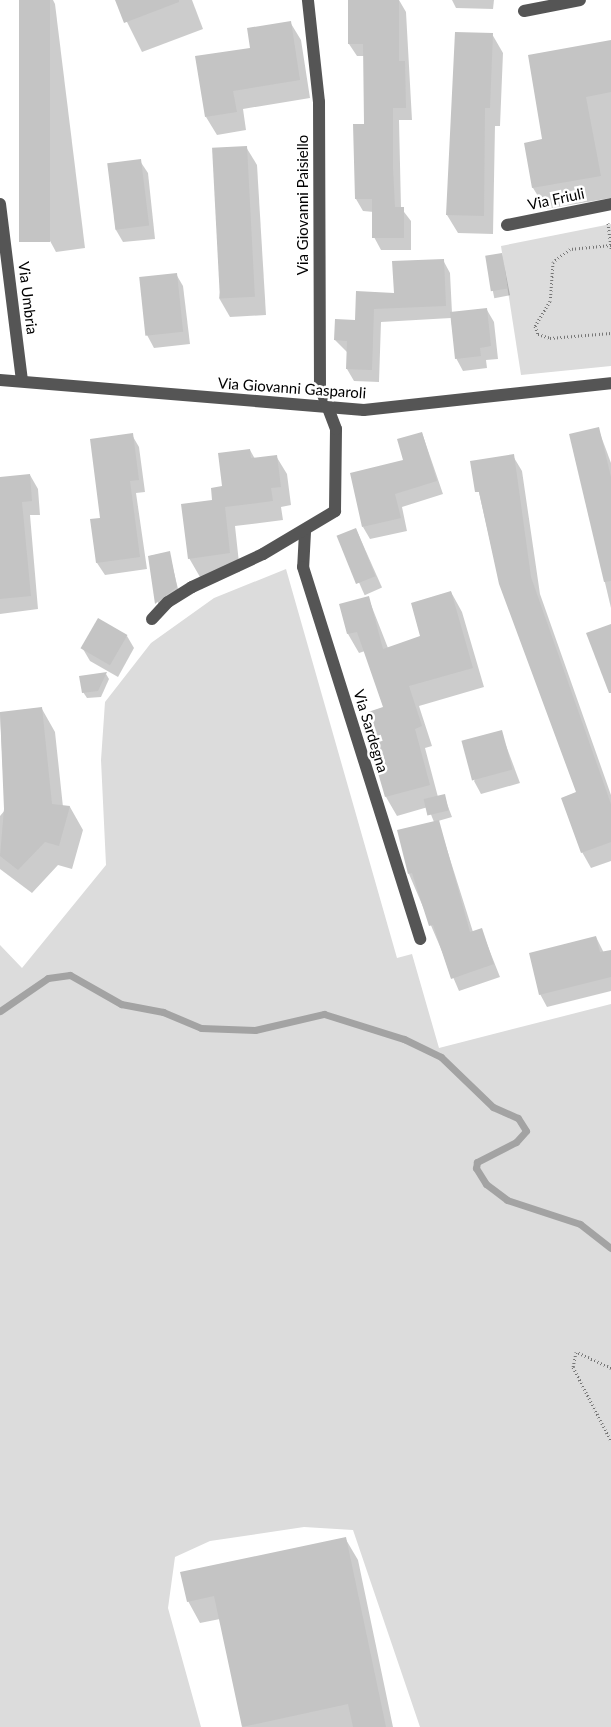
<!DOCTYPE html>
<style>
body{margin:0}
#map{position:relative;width:611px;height:1727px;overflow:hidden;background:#fff;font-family:Lato,sans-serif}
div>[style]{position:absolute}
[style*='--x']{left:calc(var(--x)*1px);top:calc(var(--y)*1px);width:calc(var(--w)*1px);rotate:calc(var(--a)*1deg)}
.green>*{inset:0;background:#dcdcdc}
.shadow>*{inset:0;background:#0003;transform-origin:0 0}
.stream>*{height:7px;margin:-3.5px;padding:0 3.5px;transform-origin:3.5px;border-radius:3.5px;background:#a3a3a3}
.building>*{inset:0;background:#c4c4c4;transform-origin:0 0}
.path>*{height:3px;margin-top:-1.5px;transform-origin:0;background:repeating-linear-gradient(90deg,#777 0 1px,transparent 0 3.5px)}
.minor>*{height:12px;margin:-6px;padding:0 6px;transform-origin:6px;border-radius:6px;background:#555}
span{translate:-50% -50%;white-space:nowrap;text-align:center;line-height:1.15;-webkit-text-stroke:5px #fff;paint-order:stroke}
.street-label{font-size:15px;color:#000}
</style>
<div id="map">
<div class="green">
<div style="clip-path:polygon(611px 224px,611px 366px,521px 375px,501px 246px)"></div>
<div style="clip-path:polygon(286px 569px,397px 958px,412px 954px,439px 1048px,611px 1004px,611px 1727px,420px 1727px,353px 1530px,304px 1527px,210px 1541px,175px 1557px,168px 1608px,201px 1727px,0 1727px,0 945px,22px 968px,106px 865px,101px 760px,105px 702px,151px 643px,214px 598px)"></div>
</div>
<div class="shadow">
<div style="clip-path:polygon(20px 0,53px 0,55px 4px,85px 248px,56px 252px,49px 239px)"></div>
<div style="clip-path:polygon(116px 0,192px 0,203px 29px,142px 52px)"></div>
<div style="clip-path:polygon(349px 0,399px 0,406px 12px,412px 120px,399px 120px,401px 208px,411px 221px,411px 250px,381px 250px,374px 237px,374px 212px,363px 211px,356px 199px,366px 125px,365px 56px,357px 56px,349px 44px)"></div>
<div style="clip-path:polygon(452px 0,494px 0,493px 9px,456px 8px)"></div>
<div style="clip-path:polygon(290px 22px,301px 40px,310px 98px,243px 109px,246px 130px,217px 135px,206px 117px,251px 49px)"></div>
<div style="clip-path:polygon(492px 34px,503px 53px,500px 126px,495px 126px,493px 234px,458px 233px,447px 215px)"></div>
<div style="clip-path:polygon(611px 41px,611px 198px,546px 209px,533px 188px,526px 144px,544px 140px)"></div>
<div style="clip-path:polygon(246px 147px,257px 165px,266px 315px,230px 317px,219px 298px)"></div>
<div style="clip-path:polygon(140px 161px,148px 173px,155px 239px,123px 242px,116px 230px,108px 164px)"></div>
<div style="left:502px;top:254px;width:42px;height:16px;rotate:79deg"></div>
<div style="clip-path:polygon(443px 260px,450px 273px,452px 313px,487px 310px,494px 322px,498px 359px,486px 360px,487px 368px,463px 371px,456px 358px,451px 318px,381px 322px,379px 382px,354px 381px,347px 369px,348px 353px,335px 340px,336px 320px,356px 321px)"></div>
<div style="clip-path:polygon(176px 274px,183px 286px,190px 344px,154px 348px,147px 335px)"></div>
<div style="clip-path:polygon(598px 428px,611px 463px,611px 608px,570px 435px)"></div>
<div style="clip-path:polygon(422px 433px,443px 494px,402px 507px,407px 531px,370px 539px,363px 527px)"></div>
<div style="clip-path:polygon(132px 435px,139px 447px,145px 492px,136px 493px,147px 569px,105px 575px,97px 563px,102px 519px)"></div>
<div style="clip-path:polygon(250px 450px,255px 459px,276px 456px,287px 474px,291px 505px,281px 507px,283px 520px,235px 526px,240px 572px,200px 577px,189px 558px,214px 501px)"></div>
<div style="clip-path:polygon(513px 456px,522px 471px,540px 594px,611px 795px,611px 861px,591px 868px,582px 852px,578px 793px,500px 584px,472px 462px)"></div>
<div style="clip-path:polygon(30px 475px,38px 489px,40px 515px,30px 515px,38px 609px,0 614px,0 478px)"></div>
<div style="left:356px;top:529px;width:64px;height:19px;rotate:66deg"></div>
<div style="clip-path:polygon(169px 552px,179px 593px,159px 609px,150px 556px)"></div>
<div style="clip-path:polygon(451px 592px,462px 612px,484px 687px,419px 706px,432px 746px,425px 748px,438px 797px,444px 796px,452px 817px,438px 821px,473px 932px,481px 929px,500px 977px,459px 991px,409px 874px,434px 822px,428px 807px,397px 816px,386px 797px,385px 708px,365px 651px,359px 653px,348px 634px,340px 605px,368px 597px,388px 648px,422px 636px)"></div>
<div style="clip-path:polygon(127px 636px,134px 648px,118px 677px,90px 661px,83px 649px)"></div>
<div style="clip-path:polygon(106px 674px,109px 679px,101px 697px,87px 698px,83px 692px)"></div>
<div style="clip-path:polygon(42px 709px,55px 732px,63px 807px,70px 807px,83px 830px,72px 869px,58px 865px,32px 893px,0 869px,0 816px,5px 810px,0 713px)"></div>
<div style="clip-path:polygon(501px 732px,520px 783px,481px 794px,474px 781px)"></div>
<div style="clip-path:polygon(596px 937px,604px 953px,611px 951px,611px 991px,547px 1007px,540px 994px)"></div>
<div style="clip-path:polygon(345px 1538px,358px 1560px,393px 1727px,243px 1727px,220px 1619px,200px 1623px,188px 1601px)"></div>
</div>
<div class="stream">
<div style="--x:0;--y:1011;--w:58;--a:-34.5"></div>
<div style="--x:48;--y:978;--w:22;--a:-8"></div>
<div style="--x:70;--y:975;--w:59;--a:29.6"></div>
<div style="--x:121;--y:1004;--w:43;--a:10.8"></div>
<div style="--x:163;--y:1012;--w:41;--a:22.8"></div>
<div style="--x:201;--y:1028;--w:54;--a:2.1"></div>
<div style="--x:255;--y:1030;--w:71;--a:-13.1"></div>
<div style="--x:324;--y:1014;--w:84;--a:17.4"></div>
<div style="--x:404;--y:1039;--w:41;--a:25.9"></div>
<div style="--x:441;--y:1057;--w:72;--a:43.9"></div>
<div style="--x:493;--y:1107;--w:27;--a:24"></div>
<div style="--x:518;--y:1118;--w:15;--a:58"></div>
<div style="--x:526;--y:1131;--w:15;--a:132"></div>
<div style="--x:516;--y:1142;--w:44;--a:152.9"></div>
<div style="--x:477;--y:1162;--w:6;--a:99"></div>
<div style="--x:476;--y:1168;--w:19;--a:58"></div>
<div style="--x:486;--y:1184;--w:26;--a:37"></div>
<div style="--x:507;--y:1200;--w:77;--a:18.2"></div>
<div style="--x:580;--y:1224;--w:39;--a:38"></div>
</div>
<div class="building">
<div style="left:19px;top:0;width:31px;height:242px"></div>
<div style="clip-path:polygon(115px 0,179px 0,179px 2px,124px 23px)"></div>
<div style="clip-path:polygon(348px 0,399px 0,399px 61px,405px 61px,406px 108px,393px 108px,393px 168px,395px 207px,404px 207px,404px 238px,372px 238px,372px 199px,355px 199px,353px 124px,364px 124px,363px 44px,348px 44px)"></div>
<div style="clip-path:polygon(291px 21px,300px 80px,233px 91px,237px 112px,205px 117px,195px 56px,250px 48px,247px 28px)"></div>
<div style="clip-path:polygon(455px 32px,493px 33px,490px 108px,485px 108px,484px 216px,446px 215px)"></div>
<div style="clip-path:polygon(611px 40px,611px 92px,586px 97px,601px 176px,532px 188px,524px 143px,542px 139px,528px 55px)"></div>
<div style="left:247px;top:146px;width:151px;height:35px;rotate:87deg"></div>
<div style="left:141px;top:159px;width:67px;height:34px;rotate:83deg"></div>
<div style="left:502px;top:253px;width:36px;height:17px;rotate:81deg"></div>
<div style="clip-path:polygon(444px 259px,446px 306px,374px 309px,372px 370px,346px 369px,347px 341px,334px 340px,335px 319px,355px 320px,356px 291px,394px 293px,392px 261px)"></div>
<div style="left:177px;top:273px;width:59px;height:38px;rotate:84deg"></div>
<div style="clip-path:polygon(487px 308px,491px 346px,480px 348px,481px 356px,455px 359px,450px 312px)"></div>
<div style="clip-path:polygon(599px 427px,611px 477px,611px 581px,604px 582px,569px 434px)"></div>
<div style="clip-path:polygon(422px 432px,437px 481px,395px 494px,401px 518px,362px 527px,350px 473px,403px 460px,397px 439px)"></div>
<div style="clip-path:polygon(133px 433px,139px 480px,130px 481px,140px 557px,96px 563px,90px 519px,100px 518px,90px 439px)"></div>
<div style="clip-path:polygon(250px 449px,251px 458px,277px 455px,281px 487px,271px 488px,273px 501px,225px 507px,230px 553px,188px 559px,181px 504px,212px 500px,211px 488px,222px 486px,218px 453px)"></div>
<div style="clip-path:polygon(514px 454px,531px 577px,611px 804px,611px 842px,581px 853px,561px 798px,576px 792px,499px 584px,479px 492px,475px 492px,470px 461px)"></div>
<div style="clip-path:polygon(30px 474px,32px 501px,22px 502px,31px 596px,0 599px,0 477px)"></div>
<div style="left:356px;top:528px;width:52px;height:21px;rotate:68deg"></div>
<div style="clip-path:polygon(170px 551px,177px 587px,155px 604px,148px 556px)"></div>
<div style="clip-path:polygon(451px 591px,473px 668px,409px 686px,422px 726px,415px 729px,430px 785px,385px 797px,376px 766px,381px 764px,365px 713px,383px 707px,357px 632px,347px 634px,339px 604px,369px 596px,383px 649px,420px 636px,411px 603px)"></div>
<div style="left:98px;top:618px;width:34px;height:35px;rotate:30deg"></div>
<div style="clip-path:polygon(611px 624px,611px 693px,609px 693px,586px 633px)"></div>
<div style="clip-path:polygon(107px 672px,98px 691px,82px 693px,79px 676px)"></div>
<div style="clip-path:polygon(42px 707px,52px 804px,70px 806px,59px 846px,45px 842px,18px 870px,0 856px,4px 809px,0 712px)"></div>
<div style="left:502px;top:730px;width:41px;height:42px;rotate:75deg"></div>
<div style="left:445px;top:794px;width:17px;height:22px;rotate:77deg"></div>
<div style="clip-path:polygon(439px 820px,470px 932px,482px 928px,494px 964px,451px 979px,433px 925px,429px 926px,412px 873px,408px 874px,397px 830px)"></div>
<div style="clip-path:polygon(596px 936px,600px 952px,611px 950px,611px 977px,539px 995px,529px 953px)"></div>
<div style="clip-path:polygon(346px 1537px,386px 1727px,353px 1727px,348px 1704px,242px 1727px,214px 1596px,187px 1602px,180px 1572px)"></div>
</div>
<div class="path">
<div style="--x:608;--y:223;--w:26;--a:83"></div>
<div style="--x:611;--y:245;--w:41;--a:174.4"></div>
<div style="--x:570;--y:249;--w:21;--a:143"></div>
<div style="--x:553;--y:262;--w:39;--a:94"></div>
<div style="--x:550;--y:301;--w:29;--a:121"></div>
<div style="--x:535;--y:326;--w:9;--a:69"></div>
<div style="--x:538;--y:334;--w:13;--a:18"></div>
<div style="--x:550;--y:338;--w:61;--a:-4.7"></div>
<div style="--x:611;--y:1368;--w:38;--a:-155"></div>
<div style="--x:576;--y:1352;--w:15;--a:101"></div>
<div style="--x:573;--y:1367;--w:83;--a:62.8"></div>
</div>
<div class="minor">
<div style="--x:524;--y:11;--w:57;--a:-11.1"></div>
<div style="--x:0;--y:204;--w:178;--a:82.9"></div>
<div style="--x:507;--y:225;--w:106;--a:-11.4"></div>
<div style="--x:0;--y:380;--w:365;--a:4.7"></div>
<div style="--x:364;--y:410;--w:248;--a:-6.2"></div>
<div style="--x:305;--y:532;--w:35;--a:93"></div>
<div style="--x:303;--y:567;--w:390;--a:72.5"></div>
<div style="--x:152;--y:619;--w:23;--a:-47"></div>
<div style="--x:168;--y:602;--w:28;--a:-32"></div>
<div style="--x:192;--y:587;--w:78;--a:-24.9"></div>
<div style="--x:263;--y:554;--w:84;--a:-30.8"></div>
<div style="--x:335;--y:511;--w:82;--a:-89.3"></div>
<div style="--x:336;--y:429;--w:45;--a:-110.9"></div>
<div style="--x:320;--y:387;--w:285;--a:-90.2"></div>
<div style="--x:319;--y:102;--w:103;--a:-96.2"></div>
</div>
<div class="street-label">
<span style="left:556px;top:199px;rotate:-12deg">Via Friuli</span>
<span style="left:303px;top:205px;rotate:-90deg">Via Giovanni Paisiello</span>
<span style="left:28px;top:298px;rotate:83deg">Via Umbria</span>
<span style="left:292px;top:388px;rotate:4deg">Via Giovanni Gasparoli</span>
<span style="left:371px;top:731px;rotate:73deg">Via Sardegna</span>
</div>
</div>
